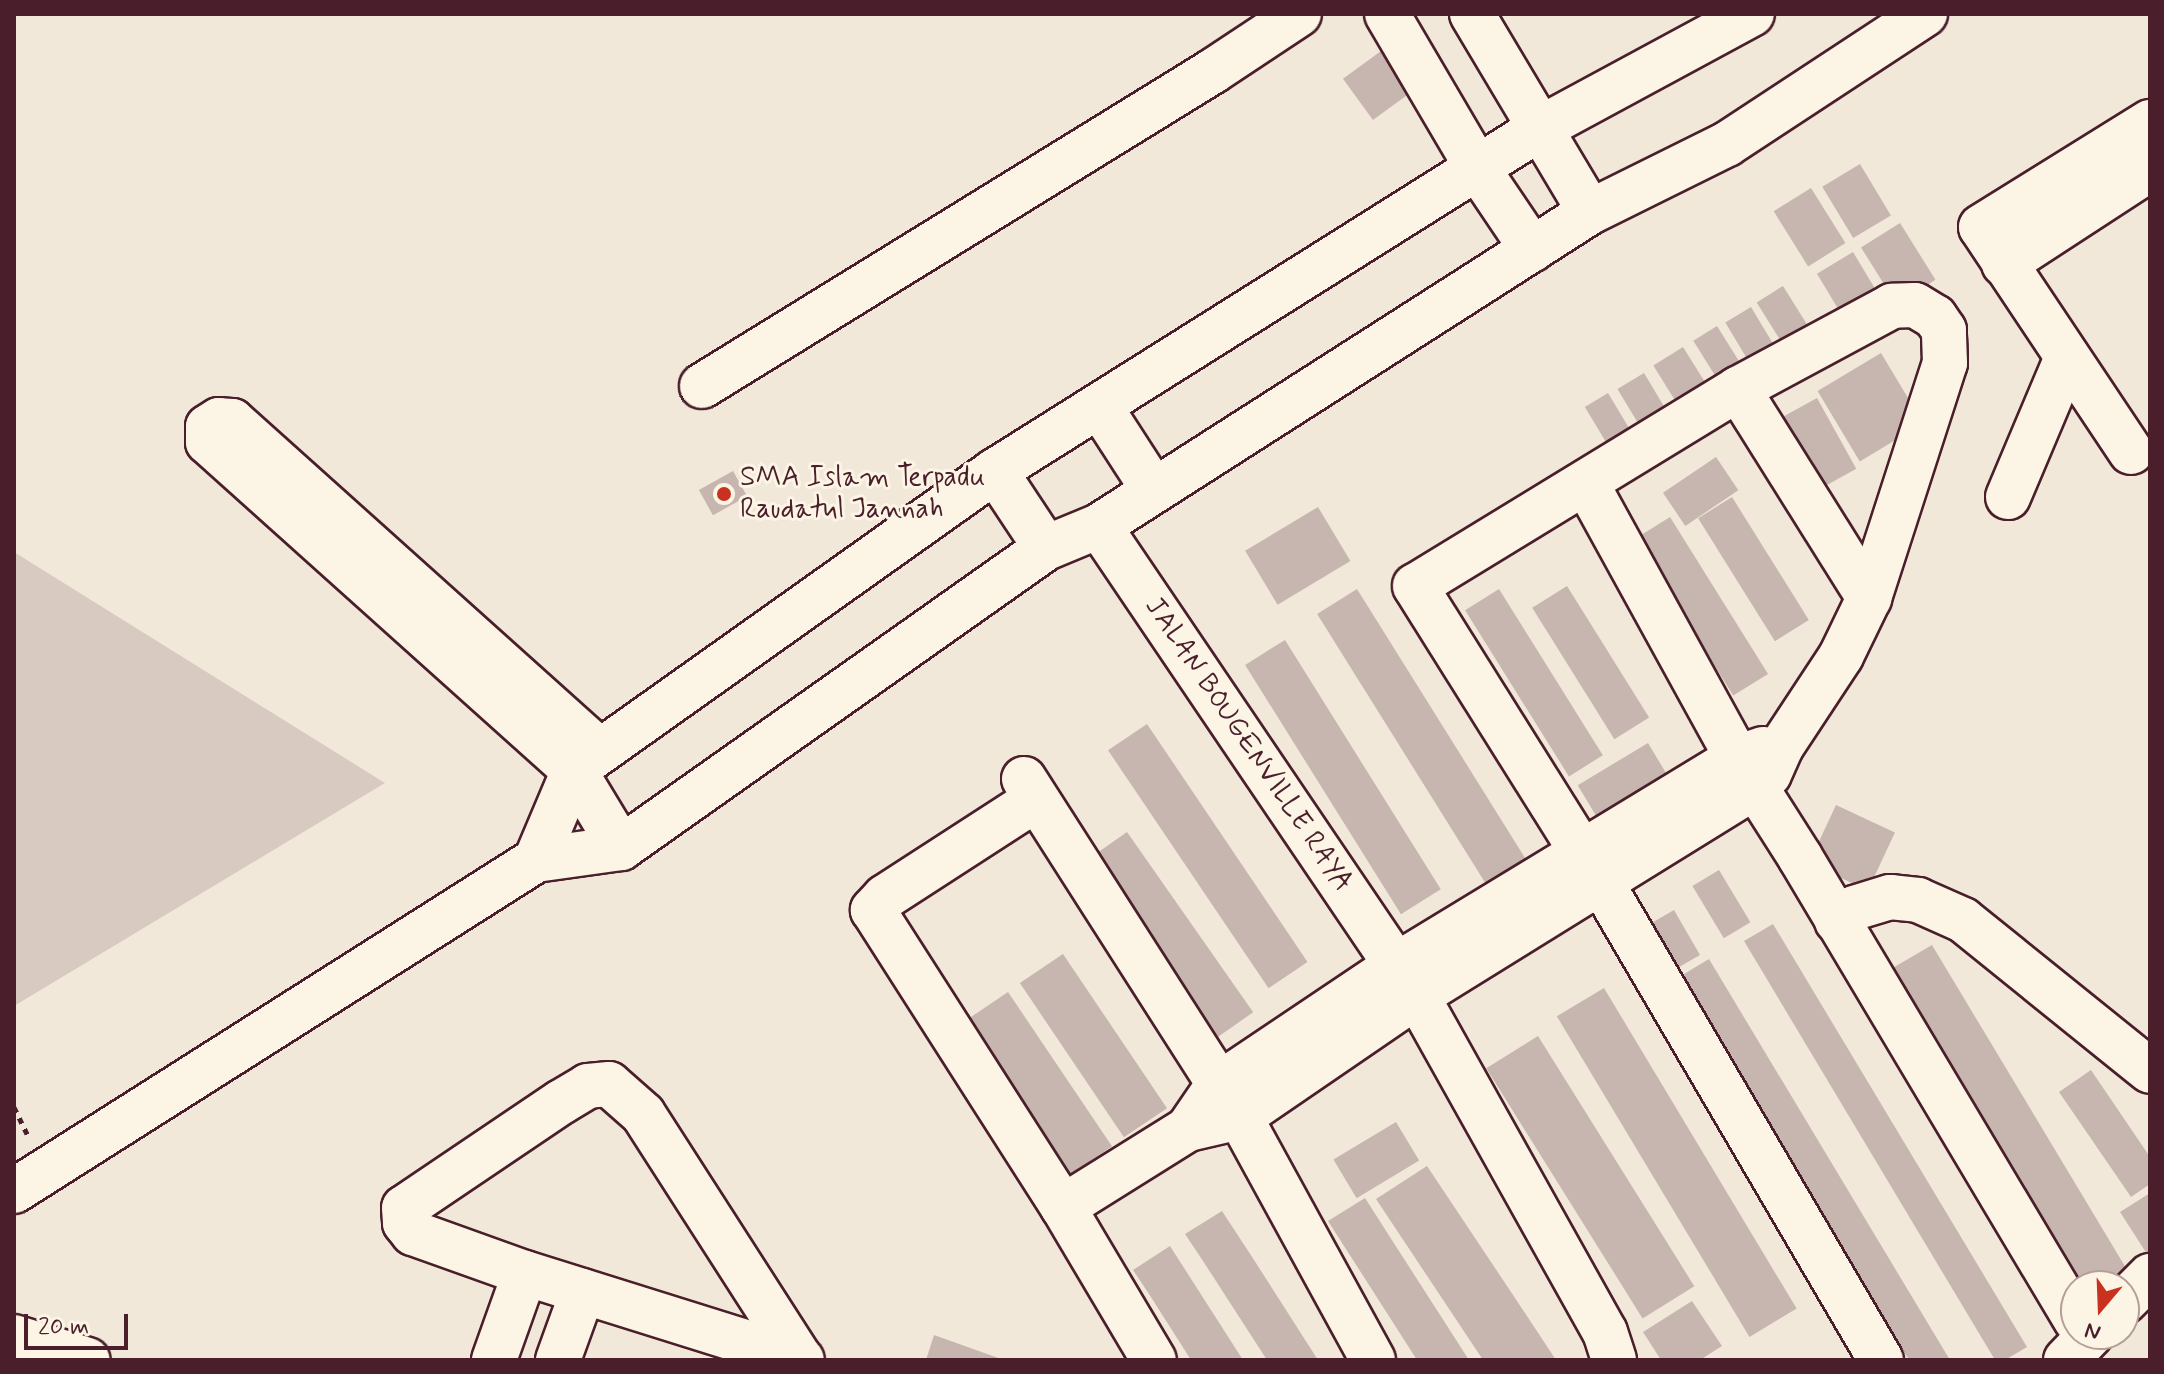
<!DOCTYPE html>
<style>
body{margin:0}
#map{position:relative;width:2164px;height:1374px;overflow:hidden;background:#f1e8da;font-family:Mynerve,sans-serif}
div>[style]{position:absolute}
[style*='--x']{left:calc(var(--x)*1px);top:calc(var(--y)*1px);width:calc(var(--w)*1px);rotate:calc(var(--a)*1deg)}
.green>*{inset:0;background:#d8cac0}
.building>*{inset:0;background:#c7b6af;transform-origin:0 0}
.path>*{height:5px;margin-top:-2.5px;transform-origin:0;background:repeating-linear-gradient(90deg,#4a1f2b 0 6px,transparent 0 12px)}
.roads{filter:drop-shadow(2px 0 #4a1f2b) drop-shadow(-2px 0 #4a1f2b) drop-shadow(0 2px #4a1f2b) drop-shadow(0 -2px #4a1f2b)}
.minor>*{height:44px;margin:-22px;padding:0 22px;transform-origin:22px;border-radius:22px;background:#fcf5e5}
.dots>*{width:22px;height:22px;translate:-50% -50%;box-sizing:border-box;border:4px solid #fcf5e5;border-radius:50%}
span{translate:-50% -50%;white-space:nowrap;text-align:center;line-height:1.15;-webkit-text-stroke:6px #fcf5e5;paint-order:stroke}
.poi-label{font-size:28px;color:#4a1f2b}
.left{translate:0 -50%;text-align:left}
.street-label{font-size:28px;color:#4a1f2b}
.frame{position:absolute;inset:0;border:16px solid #4a1f2b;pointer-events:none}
.north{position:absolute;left:2060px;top:1270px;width:80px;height:80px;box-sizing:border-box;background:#fcf5e5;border:2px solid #b59f9b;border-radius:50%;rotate:199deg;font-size:22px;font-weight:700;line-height:32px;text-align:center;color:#4a1f2b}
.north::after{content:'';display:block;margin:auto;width:28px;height:36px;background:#c8321e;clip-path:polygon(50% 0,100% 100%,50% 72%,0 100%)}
.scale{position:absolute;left:24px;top:1314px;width:104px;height:36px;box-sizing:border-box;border:4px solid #4a1f2b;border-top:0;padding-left:10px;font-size:24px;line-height:28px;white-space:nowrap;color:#4a1f2b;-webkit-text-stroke:6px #fcf5e5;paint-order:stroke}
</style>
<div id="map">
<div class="green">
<div style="clip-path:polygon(14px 552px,385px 783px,14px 1006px)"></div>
</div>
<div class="building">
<div style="left:1381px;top:51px;width:51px;height:47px;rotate:54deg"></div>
<div style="left:1860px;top:164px;width:60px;height:44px;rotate:59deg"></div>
<div style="left:1811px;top:188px;width:65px;height:44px;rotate:58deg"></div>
<div style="left:1900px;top:223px;width:67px;height:46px;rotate:58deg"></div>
<div style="left:1853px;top:252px;width:56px;height:42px;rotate:59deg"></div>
<div style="left:1783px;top:286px;width:62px;height:31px;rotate:58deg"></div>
<div style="left:1751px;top:307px;width:58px;height:30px;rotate:59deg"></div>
<div style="left:1717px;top:326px;width:59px;height:28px;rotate:58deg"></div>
<div style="left:1683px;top:347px;width:52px;height:35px;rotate:58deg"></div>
<div style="left:1881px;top:353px;width:82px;height:74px;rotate:59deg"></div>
<div style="left:1644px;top:373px;width:48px;height:31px;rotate:59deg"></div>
<div style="left:1608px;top:393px;width:55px;height:27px;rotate:59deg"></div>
<div style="left:1817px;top:398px;width:81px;height:49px;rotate:61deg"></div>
<div style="left:1716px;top:457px;width:40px;height:64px;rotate:56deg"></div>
<div style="left:733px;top:471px;width:29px;height:39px;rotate:61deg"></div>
<div style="left:1732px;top:497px;width:145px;height:40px;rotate:58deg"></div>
<div style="left:1318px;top:507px;width:63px;height:85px;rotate:59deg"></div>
<div style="left:1670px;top:517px;width:185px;height:41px;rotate:58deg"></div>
<div style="left:1567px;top:586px;width:155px;height:41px;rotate:58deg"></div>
<div style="left:1357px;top:589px;width:318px;height:47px;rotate:58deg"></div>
<div style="left:1499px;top:589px;width:196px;height:40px;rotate:58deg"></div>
<div style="left:1285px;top:640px;width:294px;height:47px;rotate:58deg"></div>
<div style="left:1147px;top:724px;width:287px;height:47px;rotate:56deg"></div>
<div style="left:1648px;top:743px;width:56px;height:82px;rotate:59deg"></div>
<div style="left:1836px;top:805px;width:65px;height:64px;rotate:25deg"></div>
<div style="left:1127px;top:832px;width:220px;height:51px;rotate:55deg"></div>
<div style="left:1719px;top:870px;width:61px;height:31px;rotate:59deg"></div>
<div style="left:1674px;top:910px;width:52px;height:37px;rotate:60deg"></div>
<div style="clip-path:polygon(1773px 924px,2027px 1347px,2005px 1360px,1995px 1360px,1744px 941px)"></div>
<div style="clip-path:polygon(1932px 945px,2132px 1278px,2119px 1286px,2076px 1286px,1884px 973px)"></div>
<div style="left:1063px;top:954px;width:186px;height:52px;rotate:56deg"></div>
<div style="left:1709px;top:959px;width:467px;height:35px;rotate:59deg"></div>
<div style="left:1604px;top:988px;width:374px;height:55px;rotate:59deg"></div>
<div style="left:1008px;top:992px;width:186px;height:52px;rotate:56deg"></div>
<div style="left:1538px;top:1036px;width:295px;height:61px;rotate:58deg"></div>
<div style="clip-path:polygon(2091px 1070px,2150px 1157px,2150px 1184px,2131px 1197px,2059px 1092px)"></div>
<div style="left:1396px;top:1122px;width:45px;height:73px;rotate:59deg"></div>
<div style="clip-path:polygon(1427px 1166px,1515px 1298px,1556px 1360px,1483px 1360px,1376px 1199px)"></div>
<div style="clip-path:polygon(2150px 1193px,2150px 1252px,2147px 1254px,2120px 1212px)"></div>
<div style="clip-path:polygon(1365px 1198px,1397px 1248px,1469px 1360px,1417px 1360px,1344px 1246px,1328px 1221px)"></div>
<div style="clip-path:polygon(1222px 1211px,1256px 1263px,1318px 1360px,1267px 1360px,1203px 1261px,1185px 1234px)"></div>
<div style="clip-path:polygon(1170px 1246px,1202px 1296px,1243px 1360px,1191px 1360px,1149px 1294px,1133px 1270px)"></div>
<div style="clip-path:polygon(1692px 1301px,1722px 1346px,1700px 1360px,1661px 1360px,1643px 1332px)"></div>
<div style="clip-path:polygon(934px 1335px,1004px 1360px,926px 1360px)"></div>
</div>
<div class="path">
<div style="--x:14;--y:1107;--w:34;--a:64"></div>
</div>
<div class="roads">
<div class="minor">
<div style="--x:1387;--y:14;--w:180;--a:59.6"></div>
<div style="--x:1478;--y:169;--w:97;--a:56"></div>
<div style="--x:1472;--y:14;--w:230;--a:59.2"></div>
<div style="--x:2004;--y:264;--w:174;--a:-33.1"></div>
<div style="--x:702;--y:386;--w:600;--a:-31.65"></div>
<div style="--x:1213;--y:71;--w:103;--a:-33.5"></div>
<div style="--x:1738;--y:389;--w:247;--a:57.9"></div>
<div style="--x:1100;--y:407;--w:98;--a:57.1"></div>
<div style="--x:2131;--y:452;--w:270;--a:-123.7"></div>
<div style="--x:1981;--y:227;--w:199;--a:-31.9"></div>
<div style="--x:995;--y:471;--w:92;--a:56.5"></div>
<div style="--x:1586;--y:483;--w:314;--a:61.2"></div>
<div style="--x:1737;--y:758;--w:117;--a:57.5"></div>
<div style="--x:1800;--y:857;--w:539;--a:59.2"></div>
<div style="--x:2008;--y:497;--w:152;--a:-67.1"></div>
<div style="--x:1099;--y:526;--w:567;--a:55.92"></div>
<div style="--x:1417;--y:996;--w:385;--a:60.8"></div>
<div style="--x:1605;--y:1332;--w:29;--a:72"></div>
<div style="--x:600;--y:751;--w:494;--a:-138.1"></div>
<div style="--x:232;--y:421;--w:13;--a:-176"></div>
<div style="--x:219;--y:420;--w:13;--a:148"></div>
<div style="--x:208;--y:427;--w:15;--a:90"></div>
<div style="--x:208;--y:442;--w:491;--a:41.9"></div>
<div style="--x:574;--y:770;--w:91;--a:58.9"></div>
<div style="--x:1024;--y:779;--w:401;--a:57.4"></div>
<div style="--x:1240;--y:1117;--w:277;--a:61.3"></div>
<div style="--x:1035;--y:800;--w:179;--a:147.1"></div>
<div style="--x:885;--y:897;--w:18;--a:133"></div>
<div style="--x:873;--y:910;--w:353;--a:57.4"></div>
<div style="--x:1063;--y:1207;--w:178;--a:59.3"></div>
<div style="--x:536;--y:860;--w:98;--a:-67.1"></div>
<div style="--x:574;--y:770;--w:516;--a:-35.38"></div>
<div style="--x:995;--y:471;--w:643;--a:-32.16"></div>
<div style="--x:1539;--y:129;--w:242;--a:-28.4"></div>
<div style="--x:1837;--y:921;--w:21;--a:-37"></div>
<div style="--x:1854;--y:908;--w:38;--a:-17"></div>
<div style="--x:1890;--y:897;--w:28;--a:6"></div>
<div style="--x:1918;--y:900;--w:49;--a:24"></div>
<div style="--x:1963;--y:920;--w:240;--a:38.9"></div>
<div style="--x:1188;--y:1129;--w:53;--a:-55.7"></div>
<div style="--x:1218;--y:1085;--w:217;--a:-33.9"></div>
<div style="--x:1398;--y:964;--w:397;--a:-31.3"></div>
<div style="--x:1737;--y:758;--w:28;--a:-19"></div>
<div style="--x:14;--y:1191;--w:618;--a:-32.38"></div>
<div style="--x:536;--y:860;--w:86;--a:-8"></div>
<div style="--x:621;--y:848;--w:520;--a:-35.22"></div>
<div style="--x:1046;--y:548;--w:57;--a:-22.5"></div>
<div style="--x:1099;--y:526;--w:583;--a:-32.6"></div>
<div style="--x:1590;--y:212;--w:153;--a:-26.4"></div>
<div style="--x:1727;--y:144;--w:237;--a:-33.3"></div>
<div style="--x:1063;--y:1207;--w:147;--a:-32"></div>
<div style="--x:1188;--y:1129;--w:53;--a:-13"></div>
<div style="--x:1240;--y:1117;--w:214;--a:-34.4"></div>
<div style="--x:1417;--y:996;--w:216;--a:-31.8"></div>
<div style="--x:1601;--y:882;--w:181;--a:-31.7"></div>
<div style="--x:1755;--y:787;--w:19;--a:-43"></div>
<div style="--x:1769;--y:774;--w:30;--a:-66"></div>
<div style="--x:1781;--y:747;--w:109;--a:-56.6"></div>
<div style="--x:1841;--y:656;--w:64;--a:-64.2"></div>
<div style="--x:1869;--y:598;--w:247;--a:-72.1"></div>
<div style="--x:1945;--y:363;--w:33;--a:-92"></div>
<div style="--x:1944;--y:330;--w:16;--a:-125"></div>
<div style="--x:1935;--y:317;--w:23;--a:-149"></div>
<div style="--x:1915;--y:305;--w:23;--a:178"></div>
<div style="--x:1892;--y:306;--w:175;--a:151.7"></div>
<div style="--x:1738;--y:389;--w:378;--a:148.6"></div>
<div style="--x:1415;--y:586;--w:350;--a:57.9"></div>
<div style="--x:1601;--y:882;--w:554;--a:59.64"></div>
<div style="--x:2124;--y:1302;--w:37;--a:-45"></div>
<div style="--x:14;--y:1337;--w:77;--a:17.3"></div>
<div style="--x:494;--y:1360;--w:92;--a:-70.4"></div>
<div style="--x:558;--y:1360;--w:73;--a:-70.1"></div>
<div style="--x:801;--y:1360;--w:292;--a:-122.7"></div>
<div style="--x:643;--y:1114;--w:45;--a:-138.6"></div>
<div style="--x:609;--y:1084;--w:21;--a:175"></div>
<div style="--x:588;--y:1086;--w:31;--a:149"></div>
<div style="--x:561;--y:1102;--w:189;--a:146"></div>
<div style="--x:404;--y:1208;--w:15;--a:86"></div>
<div style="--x:405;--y:1223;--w:13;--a:51"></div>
<div style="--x:413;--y:1233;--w:119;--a:19.7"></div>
<div style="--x:525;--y:1273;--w:290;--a:17.4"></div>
<div style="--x:2066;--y:1360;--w:36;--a:-46"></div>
</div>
</div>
<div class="dots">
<div style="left:724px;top:494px;background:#c8321e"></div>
</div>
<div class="poi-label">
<span class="left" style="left:740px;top:494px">SMA Islam Terpadu<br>Raudatul Jannah</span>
</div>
<div class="street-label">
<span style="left:1248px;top:745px;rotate:56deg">JALAN BOUGENVILLE RAYA</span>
</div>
<div class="frame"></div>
<div class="north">N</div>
<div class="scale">20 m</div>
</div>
